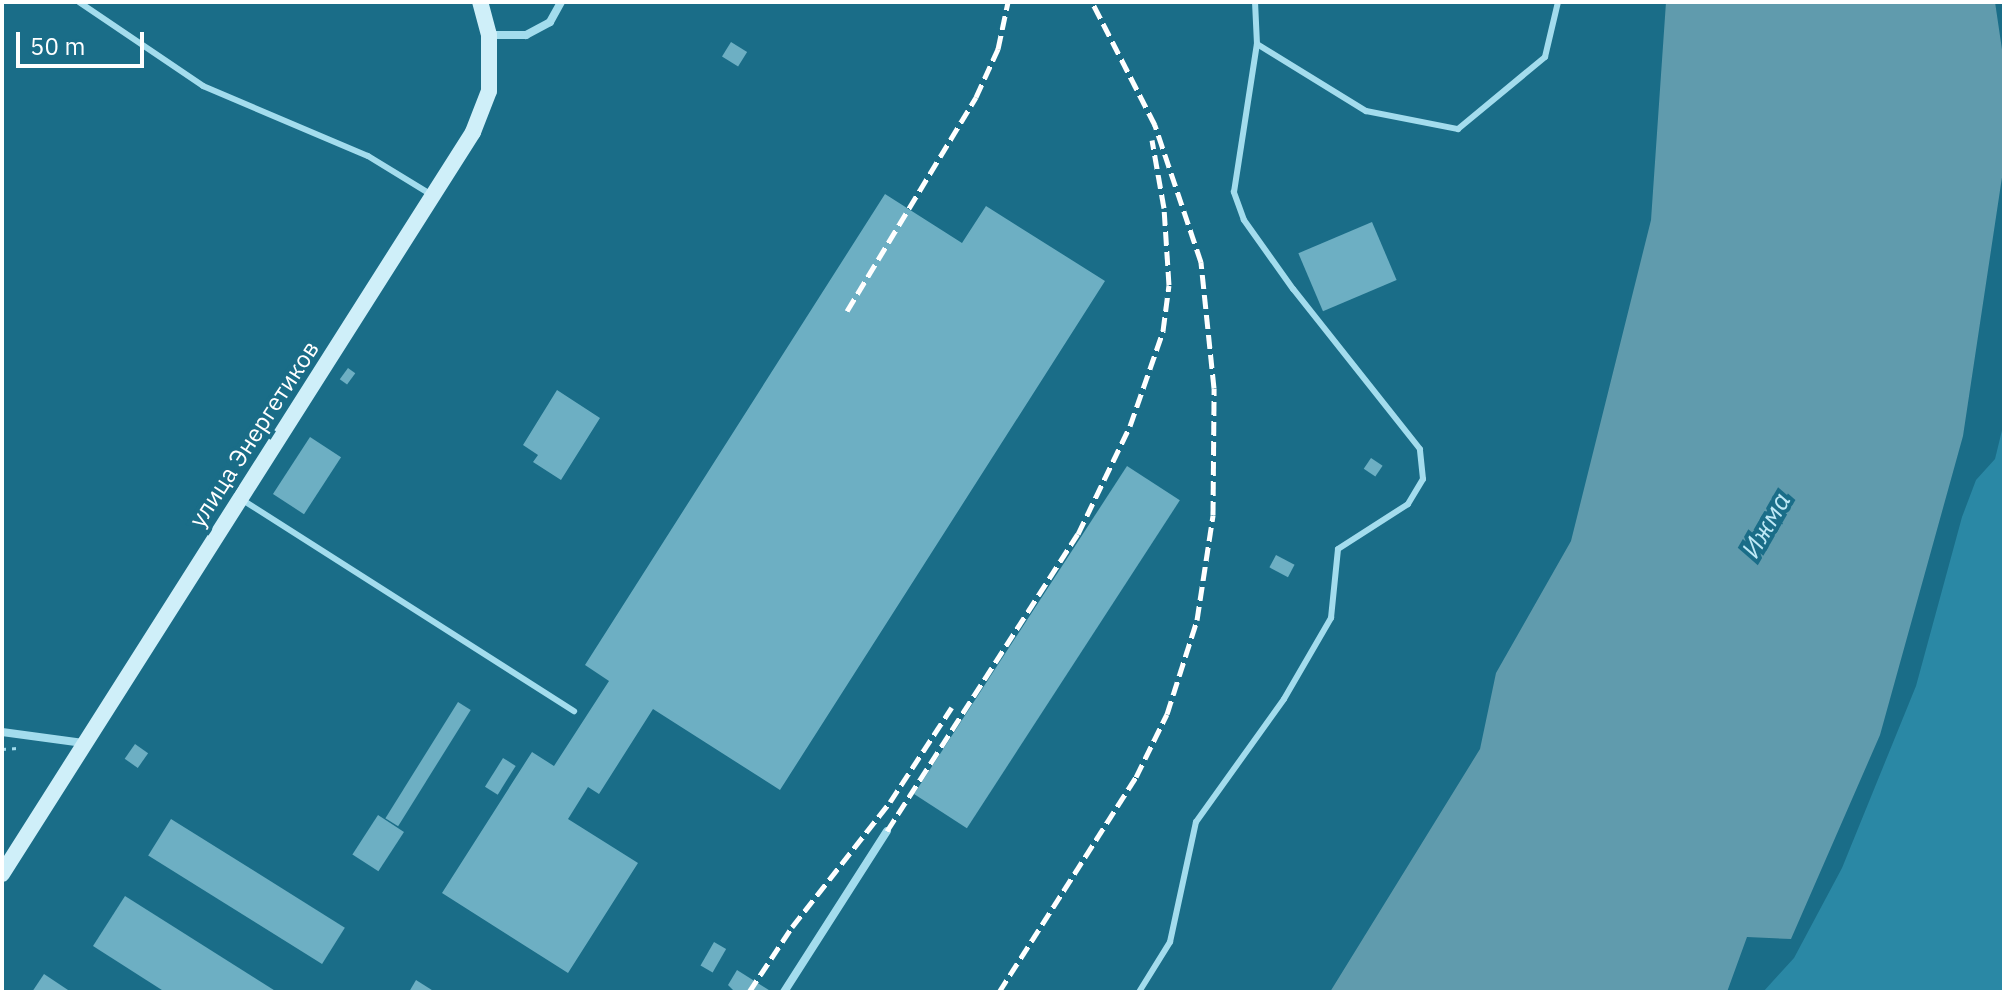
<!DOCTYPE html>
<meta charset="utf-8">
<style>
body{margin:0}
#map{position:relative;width:2006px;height:994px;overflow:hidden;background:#1a6d88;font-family:"IBM Plex Sans",sans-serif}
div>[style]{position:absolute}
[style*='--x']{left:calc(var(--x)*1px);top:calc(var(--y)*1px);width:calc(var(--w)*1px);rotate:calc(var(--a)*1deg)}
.green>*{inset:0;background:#2a88a5}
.water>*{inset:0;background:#609bad}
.building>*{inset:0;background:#6dafc3;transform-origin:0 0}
.path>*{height:3px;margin-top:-1.5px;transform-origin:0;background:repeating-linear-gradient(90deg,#a3dced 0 4px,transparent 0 10px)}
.lane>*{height:6px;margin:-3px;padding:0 3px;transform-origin:3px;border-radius:3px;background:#a3dced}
.street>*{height:8px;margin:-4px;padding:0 4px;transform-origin:4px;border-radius:4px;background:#a3dced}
.secondary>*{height:16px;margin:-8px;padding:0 8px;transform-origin:8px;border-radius:8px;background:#cfeff9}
.rail>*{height:5px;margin-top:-2.5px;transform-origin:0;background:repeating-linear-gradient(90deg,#fff 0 14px,transparent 0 20px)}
span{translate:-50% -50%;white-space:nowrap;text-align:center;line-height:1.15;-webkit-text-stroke:8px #1a6d88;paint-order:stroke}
.street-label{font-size:24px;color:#fff}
.water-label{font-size:26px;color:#bee9f6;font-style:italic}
.frame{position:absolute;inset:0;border:4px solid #fff;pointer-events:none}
.scale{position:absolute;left:16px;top:32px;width:128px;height:36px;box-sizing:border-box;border:4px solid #fff;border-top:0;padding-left:10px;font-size:24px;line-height:28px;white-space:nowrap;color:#fff;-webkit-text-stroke:6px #1a6d88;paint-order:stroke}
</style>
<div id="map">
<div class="green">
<div style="clip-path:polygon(2004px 422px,2004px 992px,1763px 992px,1794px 958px,1842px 868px,1916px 686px,1962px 517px,1976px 480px,1995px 459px)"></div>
</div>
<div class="water">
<div style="clip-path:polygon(1666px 2px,1995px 2px,2004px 63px,2004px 164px,1963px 436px,1880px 735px,1791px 939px,1747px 937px,1727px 992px,1330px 992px,1480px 749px,1496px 673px,1571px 541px,1651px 220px)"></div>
</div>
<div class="building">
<div style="left:731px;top:42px;width:19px;height:17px;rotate:32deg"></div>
<div style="clip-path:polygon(885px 194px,962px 243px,986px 206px,1105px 281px,780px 790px,653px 709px,599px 794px,588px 787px,568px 819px,638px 863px,568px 973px,442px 893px,532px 752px,554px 766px,609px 681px,585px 665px)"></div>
<div style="left:1372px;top:222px;width:63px;height:80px;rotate:67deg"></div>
<div style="left:348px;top:368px;width:9px;height:14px;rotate:36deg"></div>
<div style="clip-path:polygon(557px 390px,600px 418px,561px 480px,533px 462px,538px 455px,523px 445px)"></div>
<div style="left:310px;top:437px;width:37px;height:68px;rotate:33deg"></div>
<div style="left:1371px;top:458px;width:14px;height:13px;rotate:34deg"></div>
<div style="left:1127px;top:466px;width:63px;height:391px;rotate:33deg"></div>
<div style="left:1276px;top:555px;width:21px;height:14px;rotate:28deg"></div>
<div style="left:458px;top:702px;width:15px;height:137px;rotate:32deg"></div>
<div style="left:135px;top:744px;width:16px;height:18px;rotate:35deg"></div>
<div style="left:503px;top:758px;width:15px;height:34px;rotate:32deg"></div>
<div style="left:378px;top:815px;width:31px;height:47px;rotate:33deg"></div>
<div style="left:171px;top:819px;width:205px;height:43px;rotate:32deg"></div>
<div style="clip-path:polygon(125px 896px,277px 992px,165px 992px,93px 946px)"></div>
<div style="left:714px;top:942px;width:14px;height:27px;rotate:30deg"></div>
<div style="clip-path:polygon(737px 970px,772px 992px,735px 992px,728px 985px)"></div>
<div style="clip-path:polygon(44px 974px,71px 992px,32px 992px)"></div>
<div style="clip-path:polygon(416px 980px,435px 992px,409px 992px)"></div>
</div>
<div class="path">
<div style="--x:2;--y:749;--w:16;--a:-4"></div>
</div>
<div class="lane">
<div style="--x:79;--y:2;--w:150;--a:34.1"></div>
<div style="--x:203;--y:86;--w:179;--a:23"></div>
<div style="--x:368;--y:156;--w:75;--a:31.4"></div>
<div style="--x:1257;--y:44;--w:128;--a:31.6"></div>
<div style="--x:1366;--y:111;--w:94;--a:11.1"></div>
<div style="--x:1458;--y:129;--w:113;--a:-39.6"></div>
<div style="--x:1545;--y:57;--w:57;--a:-76.7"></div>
<div style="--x:241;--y:499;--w:395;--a:32.5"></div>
<div style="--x:1139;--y:992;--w:59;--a:-58.2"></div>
<div style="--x:1170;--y:942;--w:123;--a:-77.8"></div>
<div style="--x:1196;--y:822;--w:151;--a:-54.4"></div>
<div style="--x:1284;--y:699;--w:94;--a:-59.9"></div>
<div style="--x:1331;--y:618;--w:69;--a:-84.2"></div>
<div style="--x:1338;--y:549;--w:83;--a:-32.7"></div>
<div style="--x:1408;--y:504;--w:29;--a:-59"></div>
<div style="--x:1423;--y:479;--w:30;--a:-96"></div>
<div style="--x:1420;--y:449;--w:204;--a:-128.4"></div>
<div style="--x:1293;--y:289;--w:85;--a:-125.4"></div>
<div style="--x:1244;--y:220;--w:30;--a:-110"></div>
<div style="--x:1234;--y:192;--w:150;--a:-81.2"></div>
<div style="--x:1257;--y:44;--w:42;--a:-92.7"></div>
</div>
<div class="street">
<div style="--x:489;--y:35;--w:37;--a:0"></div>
<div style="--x:526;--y:35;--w:27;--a:-28"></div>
<div style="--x:550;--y:22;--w:23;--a:-61"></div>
<div style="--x:2;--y:732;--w:82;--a:7.7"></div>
<div style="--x:784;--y:992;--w:191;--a:-57.4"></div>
</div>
<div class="secondary">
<div style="--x:2;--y:874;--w:879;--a:-57.59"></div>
<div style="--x:473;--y:132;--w:44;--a:-68.7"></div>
<div style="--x:489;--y:91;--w:56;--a:-90"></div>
<div style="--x:489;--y:35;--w:34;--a:-105"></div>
</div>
<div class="rail">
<div style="--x:847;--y:311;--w:250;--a:-58.9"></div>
<div style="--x:976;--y:97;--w:53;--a:-65.4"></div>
<div style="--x:998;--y:49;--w:48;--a:-78"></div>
<div style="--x:887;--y:831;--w:353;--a:-57.3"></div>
<div style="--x:1078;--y:534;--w:120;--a:-64.3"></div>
<div style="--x:1130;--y:426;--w:101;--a:-70.8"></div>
<div style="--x:1163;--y:331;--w:46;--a:-82.6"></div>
<div style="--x:1169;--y:285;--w:77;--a:-93.7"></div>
<div style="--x:1164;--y:208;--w:69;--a:-100"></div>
<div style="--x:749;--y:992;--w:78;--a:-56.5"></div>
<div style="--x:792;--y:927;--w:159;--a:-51.9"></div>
<div style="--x:890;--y:802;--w:113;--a:-56.9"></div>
<div style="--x:999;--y:992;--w:255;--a:-57.5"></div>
<div style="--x:1136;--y:777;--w:70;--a:-63.8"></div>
<div style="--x:1167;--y:714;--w:99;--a:-72.3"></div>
<div style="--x:1197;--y:620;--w:106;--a:-81.3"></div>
<div style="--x:1213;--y:515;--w:127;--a:-89.5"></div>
<div style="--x:1214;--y:388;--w:127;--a:-95.9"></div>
<div style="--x:1201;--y:262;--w:145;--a:-108.6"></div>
<div style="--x:1155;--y:125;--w:138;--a:-117.1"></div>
</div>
<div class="street-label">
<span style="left:254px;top:434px;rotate:-57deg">улица Энергетиков</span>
</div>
<div class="water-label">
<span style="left:1766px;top:525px;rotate:-60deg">Ижма</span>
</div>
<div class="frame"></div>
<div class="scale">50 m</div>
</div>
